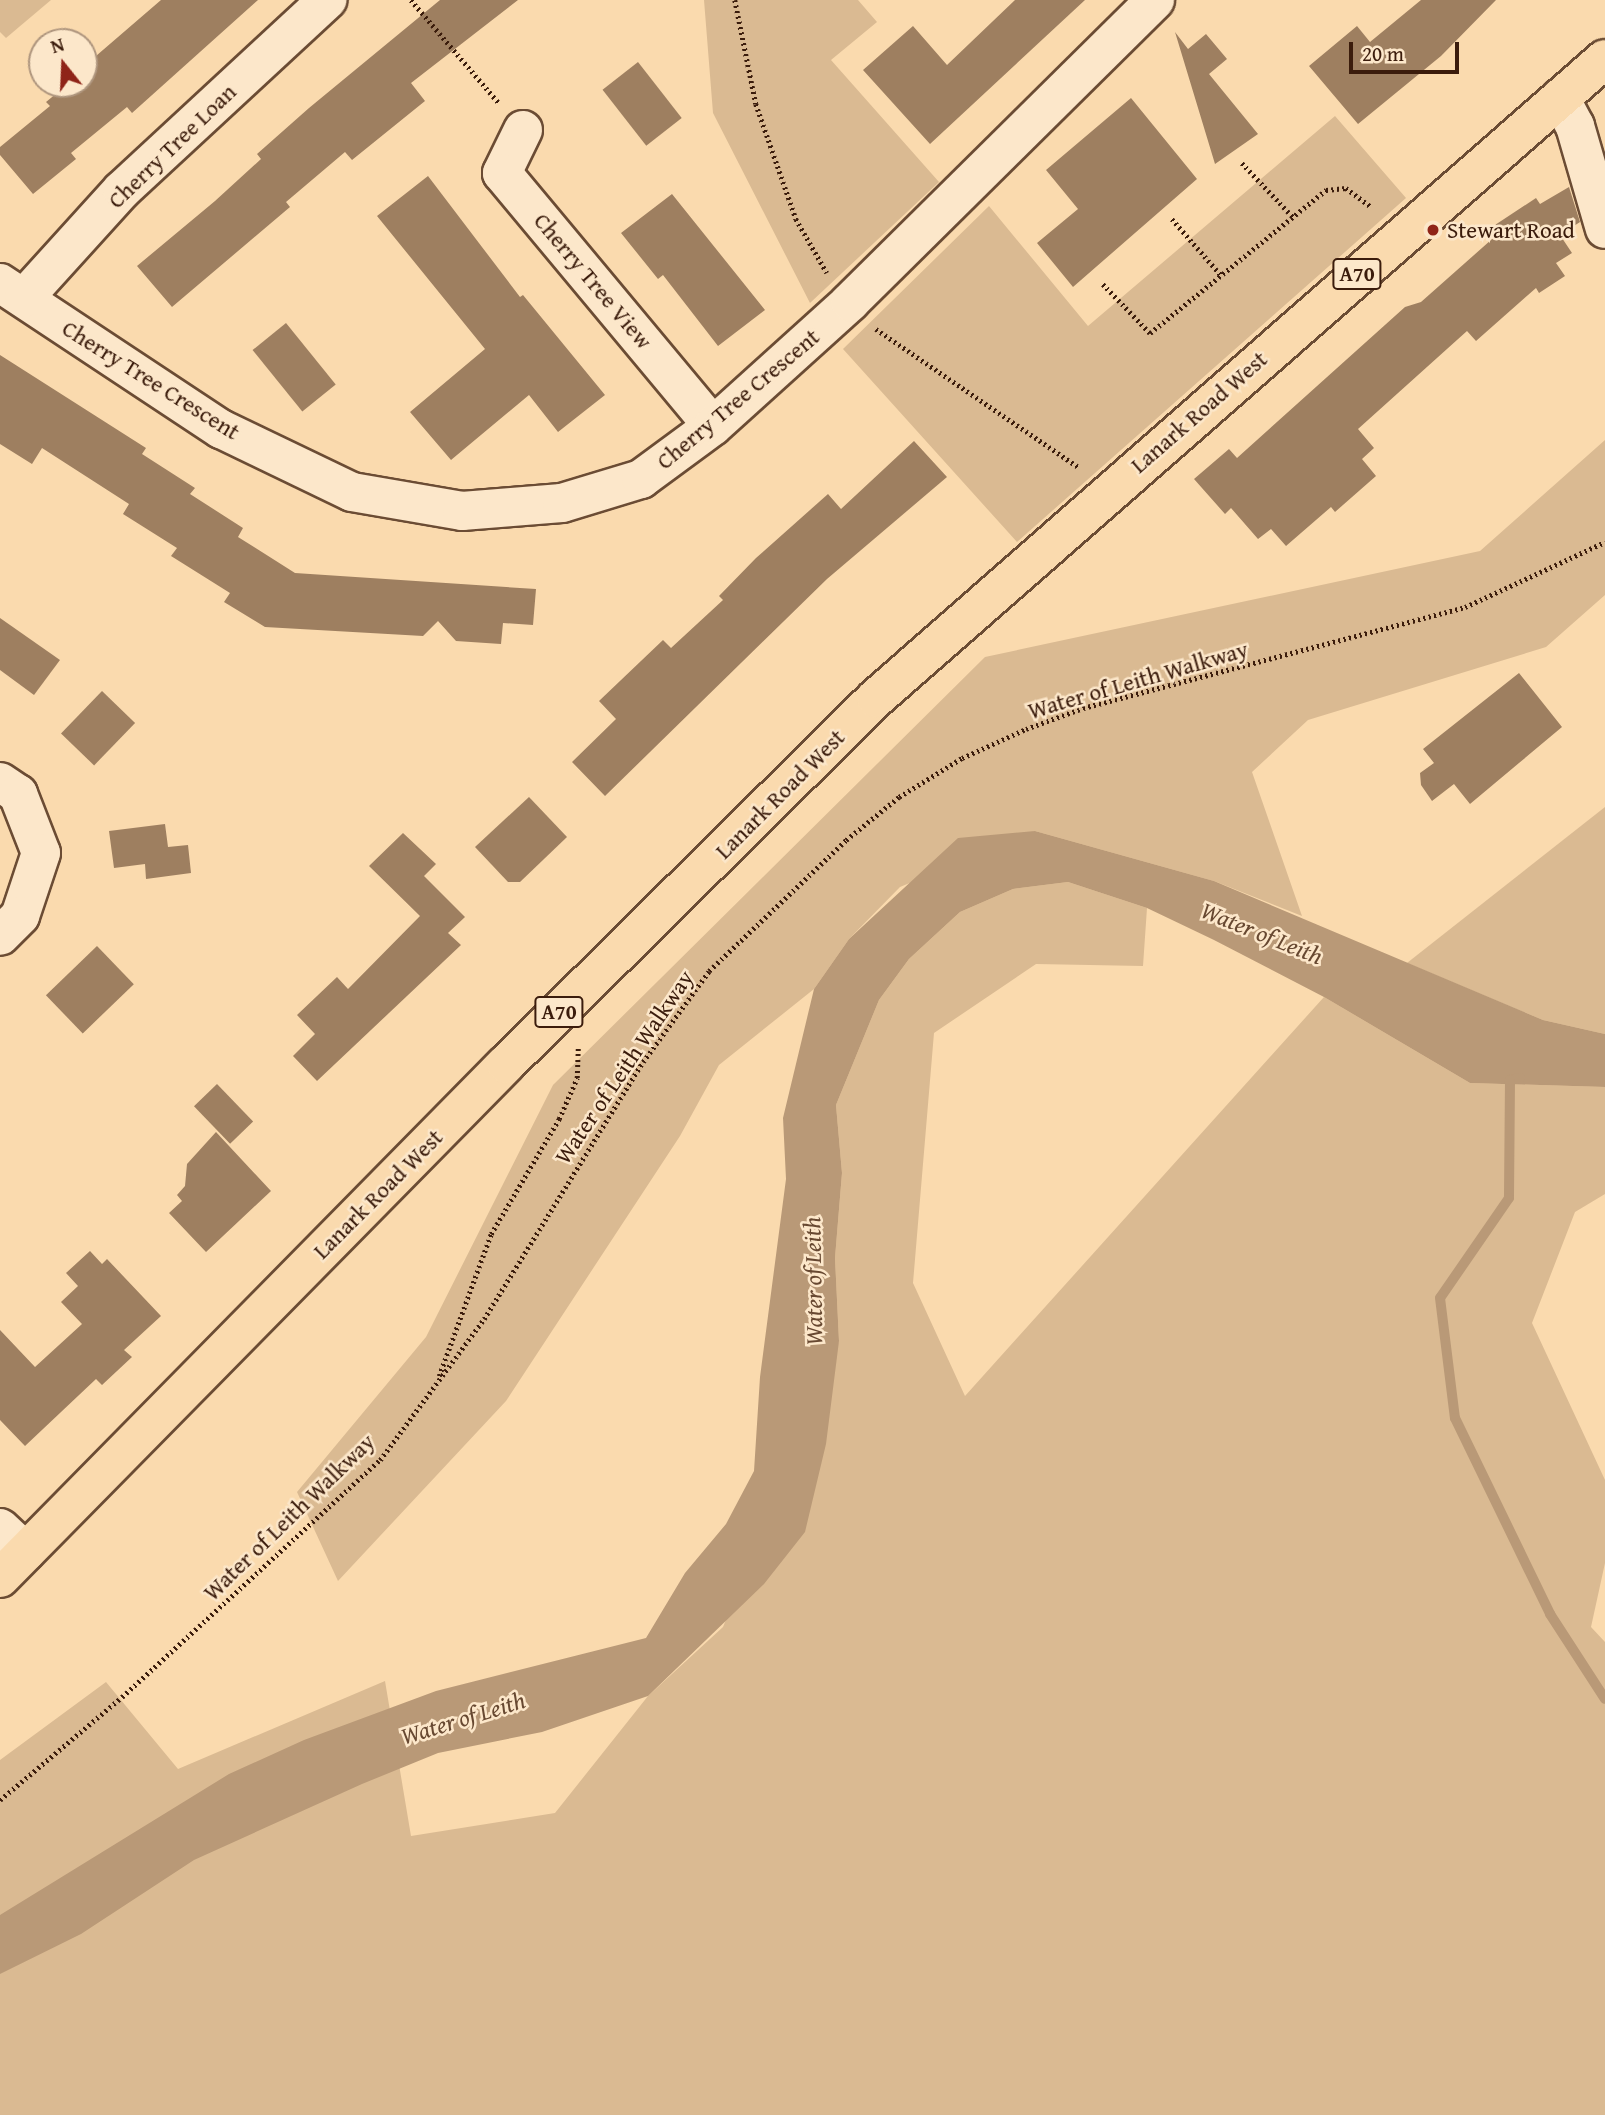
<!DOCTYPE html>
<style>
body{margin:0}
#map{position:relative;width:1605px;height:2115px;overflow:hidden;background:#fadaae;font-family:"Gentium Book Plus",serif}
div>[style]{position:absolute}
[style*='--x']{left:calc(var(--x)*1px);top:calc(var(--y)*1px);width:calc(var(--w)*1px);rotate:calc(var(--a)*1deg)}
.green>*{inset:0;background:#daba92}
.water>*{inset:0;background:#b99977}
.stream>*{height:10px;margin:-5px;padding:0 5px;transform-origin:5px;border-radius:5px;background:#b99977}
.building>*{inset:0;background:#9e7f60;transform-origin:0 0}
.path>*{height:4.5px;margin-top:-2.25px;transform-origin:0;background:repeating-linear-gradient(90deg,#3b1c0c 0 2px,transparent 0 5.5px)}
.roads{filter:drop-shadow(2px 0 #6b4c34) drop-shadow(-2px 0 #6b4c34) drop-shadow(0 2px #6b4c34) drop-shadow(0 -2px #6b4c34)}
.minor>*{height:38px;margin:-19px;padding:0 19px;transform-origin:19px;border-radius:19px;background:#fce7ca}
.major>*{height:38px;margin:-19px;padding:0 19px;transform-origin:19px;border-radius:19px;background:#fadaae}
.dots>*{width:19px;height:19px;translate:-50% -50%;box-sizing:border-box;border:4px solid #fce7ca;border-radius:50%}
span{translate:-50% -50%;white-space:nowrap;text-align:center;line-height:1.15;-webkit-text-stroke:5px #fce7ca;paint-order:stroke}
.shield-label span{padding:2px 5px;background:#fce7ca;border:2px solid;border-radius:5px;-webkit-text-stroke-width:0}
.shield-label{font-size:21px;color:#3b1c0c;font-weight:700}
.street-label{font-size:23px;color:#3b1c0c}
.poi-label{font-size:23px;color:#3b1c0c}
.left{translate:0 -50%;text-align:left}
.water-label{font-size:24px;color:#674831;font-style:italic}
.north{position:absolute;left:28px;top:28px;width:70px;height:70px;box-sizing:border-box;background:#fce7ca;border:2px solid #af967e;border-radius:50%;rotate:342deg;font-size:19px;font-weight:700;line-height:28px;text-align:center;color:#3b1c0c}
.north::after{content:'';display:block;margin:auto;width:24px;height:32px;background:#8f2418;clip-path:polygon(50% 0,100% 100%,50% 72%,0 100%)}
.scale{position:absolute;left:1349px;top:42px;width:110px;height:32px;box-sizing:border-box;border:4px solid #3b1c0c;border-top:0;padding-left:9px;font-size:21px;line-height:24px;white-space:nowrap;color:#3b1c0c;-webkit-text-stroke:5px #fce7ca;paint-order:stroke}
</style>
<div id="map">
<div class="green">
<div style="clip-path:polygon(0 0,51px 0,6px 38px,0 32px)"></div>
<div style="clip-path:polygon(704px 0,858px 0,877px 22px,831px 60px,939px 182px,810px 303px,713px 113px)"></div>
<div style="clip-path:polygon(1335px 116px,1406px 198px,1017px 542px,843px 349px,989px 206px,1088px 326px)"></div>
<div style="clip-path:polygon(1605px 440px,1605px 595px,1546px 647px,1308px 720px,1252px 772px,1302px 916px,1214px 881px,1035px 831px,900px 887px,849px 939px,814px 989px,719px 1065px,680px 1136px,506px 1401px,338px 1581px,297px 1492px,426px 1337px,553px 1085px,985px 657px,1480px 551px)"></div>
<div style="clip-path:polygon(1605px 807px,1605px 1034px,1543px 1020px,1407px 963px)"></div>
<div style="clip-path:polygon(1068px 882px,1147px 908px,1143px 966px,1036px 964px,934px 1033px,913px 1283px,965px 1396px,1324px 997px,1470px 1083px,1605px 1087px,1605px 1194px,1575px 1212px,1532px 1323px,1605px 1480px,1605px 1563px,1591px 1627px,1605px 1642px,1605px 2115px,0 2115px,0 1760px,106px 1682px,178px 1769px,385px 1681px,411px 1836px,555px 1813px,648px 1696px,723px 1627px,839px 1341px,835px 1258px,842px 1173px,836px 1105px,879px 1000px,909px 959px,960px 912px,1013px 889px)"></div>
</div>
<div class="water">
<div style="clip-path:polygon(1035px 831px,1214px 881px,1543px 1020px,1605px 1034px,1605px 1087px,1470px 1083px,1324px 997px,1214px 940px,1147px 908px,1068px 882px,1013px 889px,960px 912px,909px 959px,879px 1000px,836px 1105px,842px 1173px,835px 1258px,839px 1341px,826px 1444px,805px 1532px,764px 1584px,648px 1696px,542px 1732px,438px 1753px,362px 1784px,194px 1860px,81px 1934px,0 1974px,0 1915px,229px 1774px,304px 1740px,436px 1691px,646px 1638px,685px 1573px,726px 1524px,754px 1471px,760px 1377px,786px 1179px,783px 1118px,814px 989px,849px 939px,958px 838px)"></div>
</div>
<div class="stream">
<div style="--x:1520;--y:1078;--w:10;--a:169"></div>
<div style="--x:1510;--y:1080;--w:118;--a:90.5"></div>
<div style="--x:1509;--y:1198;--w:121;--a:124.6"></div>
<div style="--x:1440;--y:1298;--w:121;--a:82.9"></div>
<div style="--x:1455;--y:1418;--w:218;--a:64.1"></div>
<div style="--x:1550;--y:1614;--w:101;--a:57.1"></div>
</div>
<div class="building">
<div style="clip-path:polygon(161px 0,258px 0,132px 113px,127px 107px,71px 153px,76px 159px,33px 194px,0 155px,0 147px,50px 106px,46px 102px,68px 84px,84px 84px,89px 62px)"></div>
<div style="clip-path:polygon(440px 0,518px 0,411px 83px,425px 101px,352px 160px,345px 152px,286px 202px,290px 207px,172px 307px,137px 266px,215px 201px,261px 159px,257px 154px,309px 108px)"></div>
<div style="clip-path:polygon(1015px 0,1085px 0,930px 144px,863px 70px,913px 26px,947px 65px)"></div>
<div style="clip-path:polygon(1421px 0,1496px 0,1441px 56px,1358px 124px,1309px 66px,1357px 26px,1370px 42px)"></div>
<div style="clip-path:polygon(1175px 32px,1188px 49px,1206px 34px,1227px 59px,1209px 74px,1258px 134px,1215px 164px)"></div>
<div style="left:638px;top:62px;width:71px;height:45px;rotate:52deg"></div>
<div style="clip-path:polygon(1131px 98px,1197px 179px,1073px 287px,1037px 243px,1078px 209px,1046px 170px)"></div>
<div style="clip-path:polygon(428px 176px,520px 297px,523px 295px,605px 395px,558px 432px,529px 395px,451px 460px,410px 412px,485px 349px,377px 216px)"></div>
<div style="clip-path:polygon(1569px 187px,1580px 222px,1560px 235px,1572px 253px,1556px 263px,1565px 276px,1539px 293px,1536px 288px,1476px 341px,1467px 331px,1358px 429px,1374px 448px,1362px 459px,1376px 476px,1335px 512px,1331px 507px,1286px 546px,1271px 529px,1258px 539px,1231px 508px,1225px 514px,1194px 479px,1229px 449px,1237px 458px,1405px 307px,1421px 302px,1500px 232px,1495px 225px,1536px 198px,1540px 204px)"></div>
<div style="clip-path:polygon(672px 194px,765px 310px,718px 346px,663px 275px,658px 279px,621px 233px)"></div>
<div style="left:286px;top:323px;width:79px;height:43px;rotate:51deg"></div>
<div style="clip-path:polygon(0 355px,146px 448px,142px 454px,195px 488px,190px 494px,243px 528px,238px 537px,295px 573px,536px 589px,533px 625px,503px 623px,501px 644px,456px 641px,438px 621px,423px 636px,265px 627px,224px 602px,230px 593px,171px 556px,177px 548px,123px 514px,129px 504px,42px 448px,32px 464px,0 444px)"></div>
<div style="clip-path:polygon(914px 441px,947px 477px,827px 579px,605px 796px,572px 762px,616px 719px,599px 701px,663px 640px,671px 648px,723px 600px,719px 596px,756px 558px,828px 494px,841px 509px)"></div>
<div style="clip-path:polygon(0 618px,60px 660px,34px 695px,0 670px)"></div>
<div style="clip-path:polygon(1519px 673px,1562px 727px,1470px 804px,1454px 784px,1432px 801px,1421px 785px,1420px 773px,1434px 763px,1423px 749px)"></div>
<div style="left:102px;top:691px;width:46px;height:59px;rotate:44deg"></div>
<div style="clip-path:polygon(529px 797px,567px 837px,520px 882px,508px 882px,475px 847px)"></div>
<div style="clip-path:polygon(165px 824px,168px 847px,188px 845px,191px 873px,146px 879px,145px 864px,114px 868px,109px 831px)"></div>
<div style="clip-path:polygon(403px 833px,436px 864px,424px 876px,465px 917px,448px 933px,461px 945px,317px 1081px,293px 1056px,315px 1034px,297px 1015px,337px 977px,348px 989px,420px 916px,369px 866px)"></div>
<div style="left:97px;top:946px;width:53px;height:71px;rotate:46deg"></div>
<div style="left:217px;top:1084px;width:52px;height:32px;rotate:46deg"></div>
<div style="clip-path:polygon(216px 1132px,271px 1191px,206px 1252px,169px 1213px,182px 1201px,177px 1195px,185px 1186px,187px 1164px)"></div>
<div style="clip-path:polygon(90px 1251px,102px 1264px,107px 1259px,161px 1316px,124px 1350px,132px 1357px,102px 1385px,96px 1379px,25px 1446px,0 1420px,0 1330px,35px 1367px,82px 1324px,61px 1302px,78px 1286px,66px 1273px)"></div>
</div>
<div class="path">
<div style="--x:411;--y:0;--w:135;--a:49.5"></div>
<div style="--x:735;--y:0;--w:106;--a:78.6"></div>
<div style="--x:756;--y:104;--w:122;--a:70.8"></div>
<div style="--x:796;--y:219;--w:62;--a:60.1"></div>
<div style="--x:1242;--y:163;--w:74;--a:46.6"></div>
<div style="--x:1172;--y:219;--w:74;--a:48.8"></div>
<div style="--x:1103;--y:284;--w:68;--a:46.2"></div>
<div style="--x:1150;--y:333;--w:227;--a:-39.1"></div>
<div style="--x:1326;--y:190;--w:20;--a:-6"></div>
<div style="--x:1346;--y:188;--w:31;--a:37"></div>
<div style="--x:876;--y:329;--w:247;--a:34.3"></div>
<div style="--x:439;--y:1376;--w:151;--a:-69.9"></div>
<div style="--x:491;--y:1234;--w:134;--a:-59.4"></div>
<div style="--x:559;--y:1119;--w:45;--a:-66.3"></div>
<div style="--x:577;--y:1078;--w:31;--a:-88"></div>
<div style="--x:0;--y:1800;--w:160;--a:-40.2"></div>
<div style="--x:122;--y:1697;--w:350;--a:-42.6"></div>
<div style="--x:380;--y:1460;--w:175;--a:-53.6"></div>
<div style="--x:484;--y:1319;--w:302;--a:-58.3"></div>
<div style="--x:643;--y:1062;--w:112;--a:-54"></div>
<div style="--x:709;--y:971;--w:190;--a:-43.7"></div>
<div style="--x:846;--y:840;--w:68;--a:-39.1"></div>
<div style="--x:899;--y:797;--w:74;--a:-31.8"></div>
<div style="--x:962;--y:758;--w:70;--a:-24.4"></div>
<div style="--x:1026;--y:729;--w:61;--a:-20.2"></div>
<div style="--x:1083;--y:708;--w:395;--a:-14.8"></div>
<div style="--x:1465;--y:607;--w:154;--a:-24.9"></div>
</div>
<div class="roads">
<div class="minor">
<div style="--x:1560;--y:98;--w:32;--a:62"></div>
<div style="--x:1575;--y:126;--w:107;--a:73.8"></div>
<div style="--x:523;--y:130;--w:48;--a:116"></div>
<div style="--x:502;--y:173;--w:329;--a:50.2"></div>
<div style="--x:0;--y:283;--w:265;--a:33.5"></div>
<div style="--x:221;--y:429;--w:145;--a:25.7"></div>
<div style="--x:352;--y:492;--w:112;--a:9.8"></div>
<div style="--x:462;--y:511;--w:100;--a:-4.6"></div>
<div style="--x:562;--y:503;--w:83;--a:-16.9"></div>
<div style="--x:641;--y:479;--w:89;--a:-36.4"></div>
<div style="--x:713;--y:426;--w:185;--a:-42.1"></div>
<div style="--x:850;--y:302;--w:429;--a:-44.7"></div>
<div style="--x:24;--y:298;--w:146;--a:-47.8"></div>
<div style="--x:122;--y:190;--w:280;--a:-42.8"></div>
<div style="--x:0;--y:782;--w:22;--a:34"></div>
<div style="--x:18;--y:794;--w:63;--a:68.7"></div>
<div style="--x:41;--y:853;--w:66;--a:108.4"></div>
<div style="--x:20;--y:916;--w:28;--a:135"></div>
<div style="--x:0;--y:1528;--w:35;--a:43"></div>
</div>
<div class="major">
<div style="--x:0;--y:1578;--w:721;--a:-45.45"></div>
<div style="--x:506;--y:1064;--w:520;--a:-44.69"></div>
<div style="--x:876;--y:698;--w:969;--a:-41.24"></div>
</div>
</div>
<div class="dots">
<div style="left:1433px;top:230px;background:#8f2418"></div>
</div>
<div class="shield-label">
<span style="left:1357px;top:274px">A70</span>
<span style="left:559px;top:1012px">A70</span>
</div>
<div class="street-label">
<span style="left:172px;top:146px;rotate:-44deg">Cherry Tree Loan</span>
<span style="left:593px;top:281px;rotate:50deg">Cherry Tree View</span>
<span style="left:151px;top:380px;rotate:32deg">Cherry Tree Crescent</span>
<span style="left:738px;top:399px;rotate:-40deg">Cherry Tree Crescent</span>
<span style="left:1199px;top:412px;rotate:-41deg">Lanark Road West</span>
<span style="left:1138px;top:680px;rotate:-16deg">Water of Leith Walkway</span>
<span style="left:780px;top:794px;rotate:-45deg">Lanark Road West</span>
<span style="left:624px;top:1067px;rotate:-56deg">Water of Leith Walkway</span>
<span style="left:378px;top:1194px;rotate:-45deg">Lanark Road West</span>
<span style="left:289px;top:1517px;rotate:-44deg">Water of Leith Walkway</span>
</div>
<div class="poi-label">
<span class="left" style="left:1447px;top:230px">Stewart Road</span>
</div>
<div class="water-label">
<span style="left:1262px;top:933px;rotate:22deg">Water of Leith</span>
<span style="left:813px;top:1281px;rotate:-91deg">Water of Leith</span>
<span style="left:463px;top:1718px;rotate:-17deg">Water of Leith</span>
</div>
<div class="north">N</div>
<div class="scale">20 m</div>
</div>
